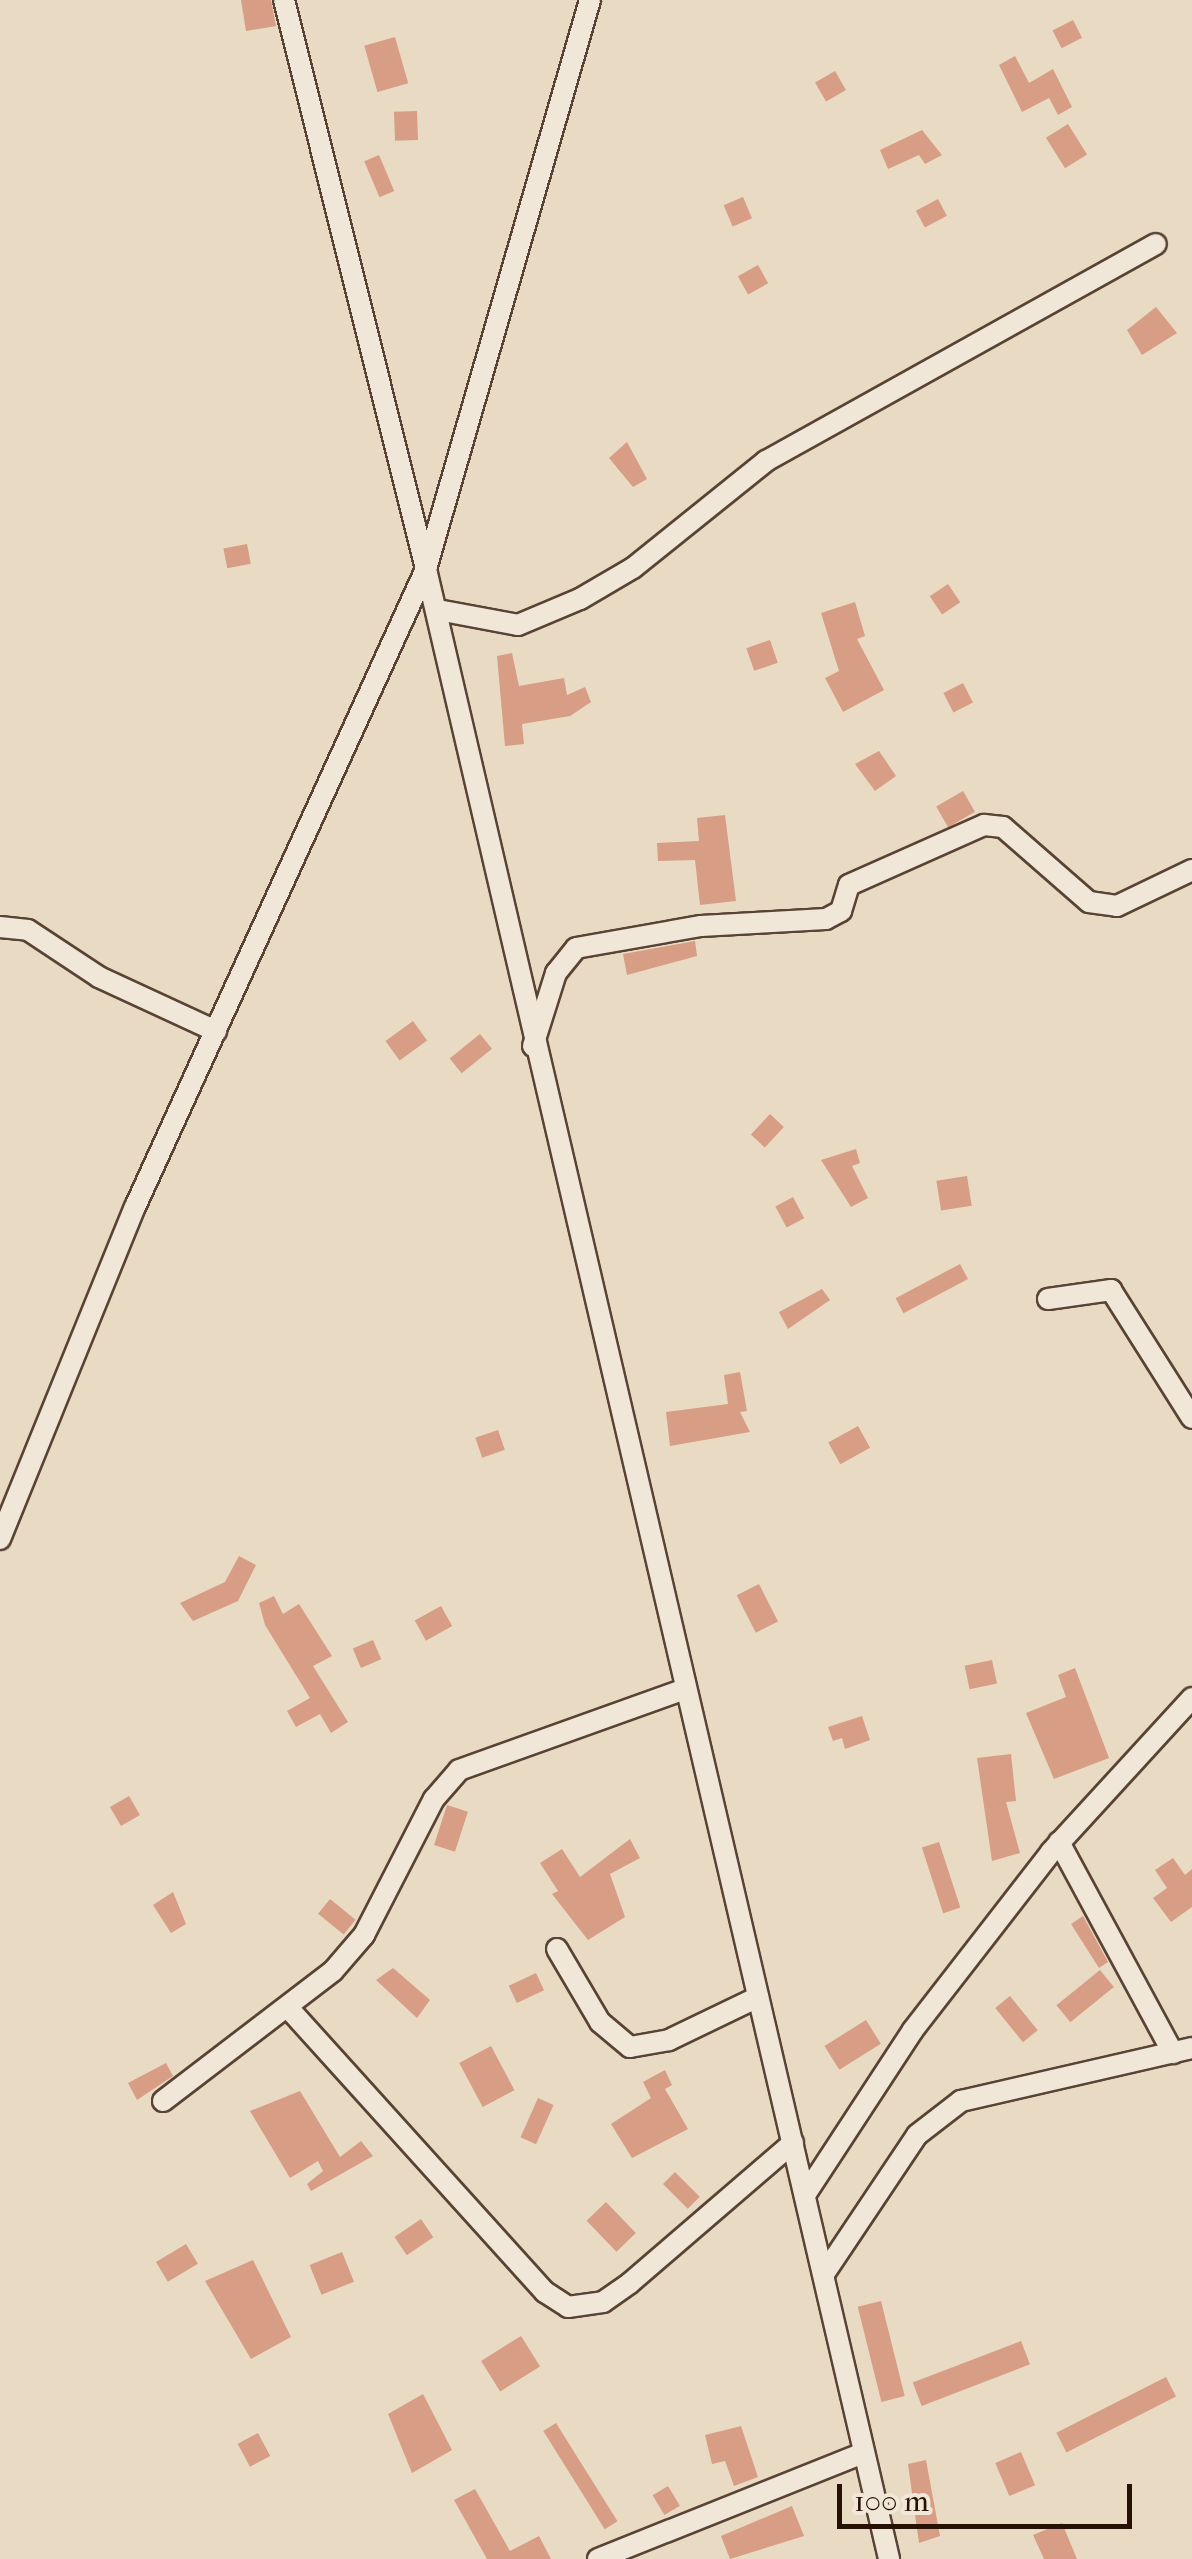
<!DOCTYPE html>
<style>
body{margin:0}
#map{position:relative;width:1192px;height:2559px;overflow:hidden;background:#e9dac3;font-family:"IM FELL French Canon",serif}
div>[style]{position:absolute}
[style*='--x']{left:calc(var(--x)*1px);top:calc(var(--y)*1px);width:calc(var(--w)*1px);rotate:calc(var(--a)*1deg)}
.building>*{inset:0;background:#d79d85;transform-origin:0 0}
.roads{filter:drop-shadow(2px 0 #584334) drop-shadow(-2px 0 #584334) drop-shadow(0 2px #584334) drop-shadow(0 -2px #584334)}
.minor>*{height:20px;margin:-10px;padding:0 10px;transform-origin:10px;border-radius:10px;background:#f1e7d8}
span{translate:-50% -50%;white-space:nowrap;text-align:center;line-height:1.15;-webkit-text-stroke:8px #f1e7d8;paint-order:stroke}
.scale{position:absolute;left:837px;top:2484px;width:295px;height:45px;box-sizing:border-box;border:5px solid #271105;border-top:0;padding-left:12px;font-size:30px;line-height:35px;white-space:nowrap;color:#271105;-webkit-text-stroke:8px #f1e7d8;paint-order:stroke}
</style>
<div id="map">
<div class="building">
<div style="clip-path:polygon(241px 0,271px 0,276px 26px,246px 31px)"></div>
<div style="left:1073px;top:20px;width:20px;height:23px;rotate:63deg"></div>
<div style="left:395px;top:37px;width:48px;height:32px;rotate:74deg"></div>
<div style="clip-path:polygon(1015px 56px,1029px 83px,1053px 69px,1072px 107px,1058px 115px,1049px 98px,1022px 112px,999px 65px)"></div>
<div style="left:835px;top:71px;width:22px;height:23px;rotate:60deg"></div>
<div style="left:417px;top:111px;width:29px;height:23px;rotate:88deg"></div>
<div style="left:1068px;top:124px;width:36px;height:26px;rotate:58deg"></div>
<div style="clip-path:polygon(922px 130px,942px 155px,925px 164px,919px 155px,888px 169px,880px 150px)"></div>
<div style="left:379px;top:155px;width:39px;height:16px;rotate:67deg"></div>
<div style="left:743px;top:197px;width:23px;height:21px;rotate:67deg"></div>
<div style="left:938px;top:199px;width:19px;height:25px;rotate:62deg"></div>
<div style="left:758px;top:265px;width:21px;height:23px;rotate:61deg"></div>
<div style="clip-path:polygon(1156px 307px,1177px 333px,1142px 355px,1127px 330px)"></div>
<div style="clip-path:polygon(627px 442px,647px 479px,633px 487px,609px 458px)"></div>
<div style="left:247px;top:544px;width:20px;height:24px;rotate:79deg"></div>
<div style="left:948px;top:584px;width:22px;height:22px;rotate:56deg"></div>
<div style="clip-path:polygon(855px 602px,865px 636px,857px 639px,884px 690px,843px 712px,825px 678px,839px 671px,821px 613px)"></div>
<div style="left:770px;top:640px;width:24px;height:25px;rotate:71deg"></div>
<div style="clip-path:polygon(512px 653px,519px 686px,564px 678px,567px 695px,585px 687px,591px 702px,570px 716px,522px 724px,524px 744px,505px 746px,497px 656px)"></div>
<div style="left:963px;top:683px;width:22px;height:22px;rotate:63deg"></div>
<div style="clip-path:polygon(879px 751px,896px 776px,875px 791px,855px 764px)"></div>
<div style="left:963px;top:791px;width:24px;height:31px;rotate:60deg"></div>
<div style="clip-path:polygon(725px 815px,736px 901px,700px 905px,695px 860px,658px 861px,657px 843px,699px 841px,697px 818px)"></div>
<div style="clip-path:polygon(695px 941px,697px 956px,627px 975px,623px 954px)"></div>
<div style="left:413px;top:1021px;width:24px;height:34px;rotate:54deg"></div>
<div style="left:480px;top:1034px;width:19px;height:39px;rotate:51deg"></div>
<div style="left:770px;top:1114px;width:19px;height:28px;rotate:43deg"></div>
<div style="clip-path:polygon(856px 1149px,860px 1163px,852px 1166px,868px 1198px,851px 1207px,821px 1160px)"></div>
<div style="left:967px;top:1176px;width:30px;height:31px;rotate:81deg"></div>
<div style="left:793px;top:1197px;width:24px;height:20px;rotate:62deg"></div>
<div style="left:960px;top:1264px;width:17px;height:73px;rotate:62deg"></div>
<div style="clip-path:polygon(822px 1289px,830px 1300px,788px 1329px,779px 1312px)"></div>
<div style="clip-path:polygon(740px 1372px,747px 1411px,740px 1412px,750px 1432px,670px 1446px,666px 1412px,728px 1404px,724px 1375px)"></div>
<div style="left:858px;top:1426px;width:25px;height:34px;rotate:61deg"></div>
<div style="left:498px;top:1430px;width:21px;height:24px;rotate:71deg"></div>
<div style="clip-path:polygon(239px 1556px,256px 1565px,238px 1601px,193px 1621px,180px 1603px,225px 1582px)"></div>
<div style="left:759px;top:1584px;width:42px;height:25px;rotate:63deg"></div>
<div style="clip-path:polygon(274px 1596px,283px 1614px,299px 1604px,332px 1656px,313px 1666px,348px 1722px,331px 1733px,320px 1714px,296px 1727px,287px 1711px,310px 1698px,265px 1625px,259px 1603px)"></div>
<div style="left:441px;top:1606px;width:23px;height:30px;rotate:61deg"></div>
<div style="left:373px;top:1640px;width:21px;height:22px;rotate:67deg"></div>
<div style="left:992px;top:1660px;width:24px;height:28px;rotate:78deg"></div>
<div style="clip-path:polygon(1075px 1668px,1109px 1758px,1054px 1779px,1026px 1713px,1066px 1697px,1058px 1675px)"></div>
<div style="clip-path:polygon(862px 1716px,870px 1740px,845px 1749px,842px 1738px,833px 1741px,828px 1727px)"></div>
<div style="clip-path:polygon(1011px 1754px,1016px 1801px,1006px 1802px,1020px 1853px,992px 1861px,977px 1758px)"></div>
<div style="left:129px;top:1796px;width:22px;height:22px;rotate:60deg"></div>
<div style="left:447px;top:1805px;width:22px;height:42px;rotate:18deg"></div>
<div style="clip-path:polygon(630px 1839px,640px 1858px,610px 1874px,625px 1917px,588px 1940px,552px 1894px,558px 1891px,540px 1863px,562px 1849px,580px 1877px)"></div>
<div style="left:939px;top:1842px;width:69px;height:18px;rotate:72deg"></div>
<div style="clip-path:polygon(1173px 1858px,1185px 1875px,1192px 1869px,1192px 1907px,1171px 1922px,1153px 1898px,1167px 1888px,1155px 1870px)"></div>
<div style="clip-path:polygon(173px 1892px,186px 1924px,171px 1933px,153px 1905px)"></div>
<div style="left:330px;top:1899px;width:33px;height:19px;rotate:39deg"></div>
<div style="clip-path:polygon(1083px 1916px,1108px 1962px,1099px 1968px,1071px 1924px)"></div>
<div style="clip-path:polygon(393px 1968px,430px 2000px,417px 2018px,376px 1980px)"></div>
<div style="left:1100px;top:1970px;width:22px;height:56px;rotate:51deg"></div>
<div style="left:536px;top:1973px;width:19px;height:30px;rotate:65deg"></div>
<div style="left:1010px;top:1996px;width:44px;height:19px;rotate:51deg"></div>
<div style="left:866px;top:2020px;width:28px;height:49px;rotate:58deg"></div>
<div style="left:491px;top:2046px;width:50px;height:36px;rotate:62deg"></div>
<div style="clip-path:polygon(166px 2063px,173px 2076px,137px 2100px,128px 2083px)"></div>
<div style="clip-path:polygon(665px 2070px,672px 2085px,665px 2089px,688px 2129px,632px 2158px,611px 2124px,651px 2098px,643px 2082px)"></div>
<div style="clip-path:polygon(300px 2091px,340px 2157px,361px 2141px,373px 2156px,311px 2191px,307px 2184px,323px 2171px,318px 2161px,290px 2178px,250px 2111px)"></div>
<div style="left:538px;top:2098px;width:17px;height:43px;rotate:24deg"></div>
<div style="left:675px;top:2172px;width:35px;height:17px;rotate:45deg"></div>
<div style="left:606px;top:2202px;width:43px;height:27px;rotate:46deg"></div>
<div style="left:421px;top:2219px;width:22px;height:32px;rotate:56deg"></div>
<div style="left:186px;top:2244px;width:23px;height:35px;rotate:59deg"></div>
<div style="left:342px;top:2252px;width:32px;height:35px;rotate:68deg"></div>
<div style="clip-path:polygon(253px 2260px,291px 2337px,251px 2359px,205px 2281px)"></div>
<div style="left:881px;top:2301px;width:98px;height:24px;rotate:76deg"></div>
<div style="left:521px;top:2336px;width:36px;height:47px;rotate:58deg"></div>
<div style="left:1021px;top:2341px;width:25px;height:116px;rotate:69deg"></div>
<div style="left:1166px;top:2377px;width:22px;height:123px;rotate:63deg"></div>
<div style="clip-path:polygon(423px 2394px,452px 2450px,412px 2473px,388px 2414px)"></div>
<div style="left:556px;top:2423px;width:116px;height:15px;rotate:58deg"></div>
<div style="clip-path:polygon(741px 2426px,758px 2477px,734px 2486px,725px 2461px,712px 2464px,705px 2435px)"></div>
<div style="left:258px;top:2433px;width:26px;height:23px;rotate:62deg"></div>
<div style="left:1021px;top:2452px;width:36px;height:28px;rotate:67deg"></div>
<div style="clip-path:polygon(926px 2460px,940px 2536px,919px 2543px,908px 2464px)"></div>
<div style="left:668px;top:2486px;width:23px;height:18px;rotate:59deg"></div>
<div style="clip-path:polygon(475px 2489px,510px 2551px,539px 2536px,551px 2559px,487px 2559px,454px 2500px)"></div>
<div style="clip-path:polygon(792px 2506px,804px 2536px,730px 2559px,721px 2536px)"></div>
<div style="clip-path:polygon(1062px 2523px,1077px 2559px,1044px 2559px,1033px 2535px)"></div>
</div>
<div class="roads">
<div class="minor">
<div style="--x:590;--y:0;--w:592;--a:106.08"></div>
<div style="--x:426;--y:569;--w:2043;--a:76.9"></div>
<div style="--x:438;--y:610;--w:81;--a:10.6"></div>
<div style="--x:518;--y:625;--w:67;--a:-22.8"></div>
<div style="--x:580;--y:599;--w:61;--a:-30.3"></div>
<div style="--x:633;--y:568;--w:171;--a:-38.8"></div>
<div style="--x:766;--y:461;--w:446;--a:-29.1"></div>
<div style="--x:0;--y:927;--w:28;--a:6"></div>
<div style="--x:28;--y:930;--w:85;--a:33.5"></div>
<div style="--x:99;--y:977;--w:129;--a:24.8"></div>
<div style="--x:533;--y:1046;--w:77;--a:-72.5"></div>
<div style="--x:556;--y:973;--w:32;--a:-51"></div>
<div style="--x:576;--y:948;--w:127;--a:-10"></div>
<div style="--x:701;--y:926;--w:125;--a:-3.2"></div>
<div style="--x:826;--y:919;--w:17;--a:-28"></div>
<div style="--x:841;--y:911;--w:27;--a:-73"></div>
<div style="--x:849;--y:885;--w:148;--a:-24"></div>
<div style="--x:984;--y:825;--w:19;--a:6"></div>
<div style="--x:1003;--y:827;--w:114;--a:41.1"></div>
<div style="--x:1089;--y:902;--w:28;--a:8"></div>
<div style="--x:1117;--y:906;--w:83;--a:-25.6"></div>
<div style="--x:1048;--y:1299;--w:64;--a:-8.1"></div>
<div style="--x:1111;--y:1290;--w:151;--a:57.7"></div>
<div style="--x:0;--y:1539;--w:358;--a:-67.9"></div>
<div style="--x:135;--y:1207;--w:701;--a:-65.48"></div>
<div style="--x:426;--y:569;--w:586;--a:-104.01"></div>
<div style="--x:1059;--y:1842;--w:240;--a:61.6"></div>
<div style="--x:557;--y:1949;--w:85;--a:59.5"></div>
<div style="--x:600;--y:2022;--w:39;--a:40"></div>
<div style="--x:630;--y:2047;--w:40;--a:-10"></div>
<div style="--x:669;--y:2040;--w:99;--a:-25.8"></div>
<div style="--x:291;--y:2011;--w:379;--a:47.9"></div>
<div style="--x:545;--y:2292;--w:27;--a:33"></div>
<div style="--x:568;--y:2307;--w:35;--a:-8"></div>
<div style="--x:603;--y:2302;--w:33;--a:-35"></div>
<div style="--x:630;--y:2283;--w:215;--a:-40.7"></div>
<div style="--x:163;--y:2101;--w:214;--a:-37.4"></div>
<div style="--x:333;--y:1971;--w:48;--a:-49.3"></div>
<div style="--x:364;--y:1935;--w:153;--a:-62.8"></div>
<div style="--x:434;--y:1799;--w:38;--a:-49"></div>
<div style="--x:459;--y:1770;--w:238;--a:-19.7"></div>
<div style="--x:805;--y:2195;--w:197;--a:-56.8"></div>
<div style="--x:913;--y:2030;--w:225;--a:-52.2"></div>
<div style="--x:1051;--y:1852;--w:209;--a:-47.5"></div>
<div style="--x:824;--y:2274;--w:167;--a:-56.2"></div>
<div style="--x:917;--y:2135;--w:56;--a:-37.7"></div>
<div style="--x:961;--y:2101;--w:237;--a:-12.9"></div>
<div style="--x:598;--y:2559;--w:285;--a:-21.8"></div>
</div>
</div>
<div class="scale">100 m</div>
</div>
